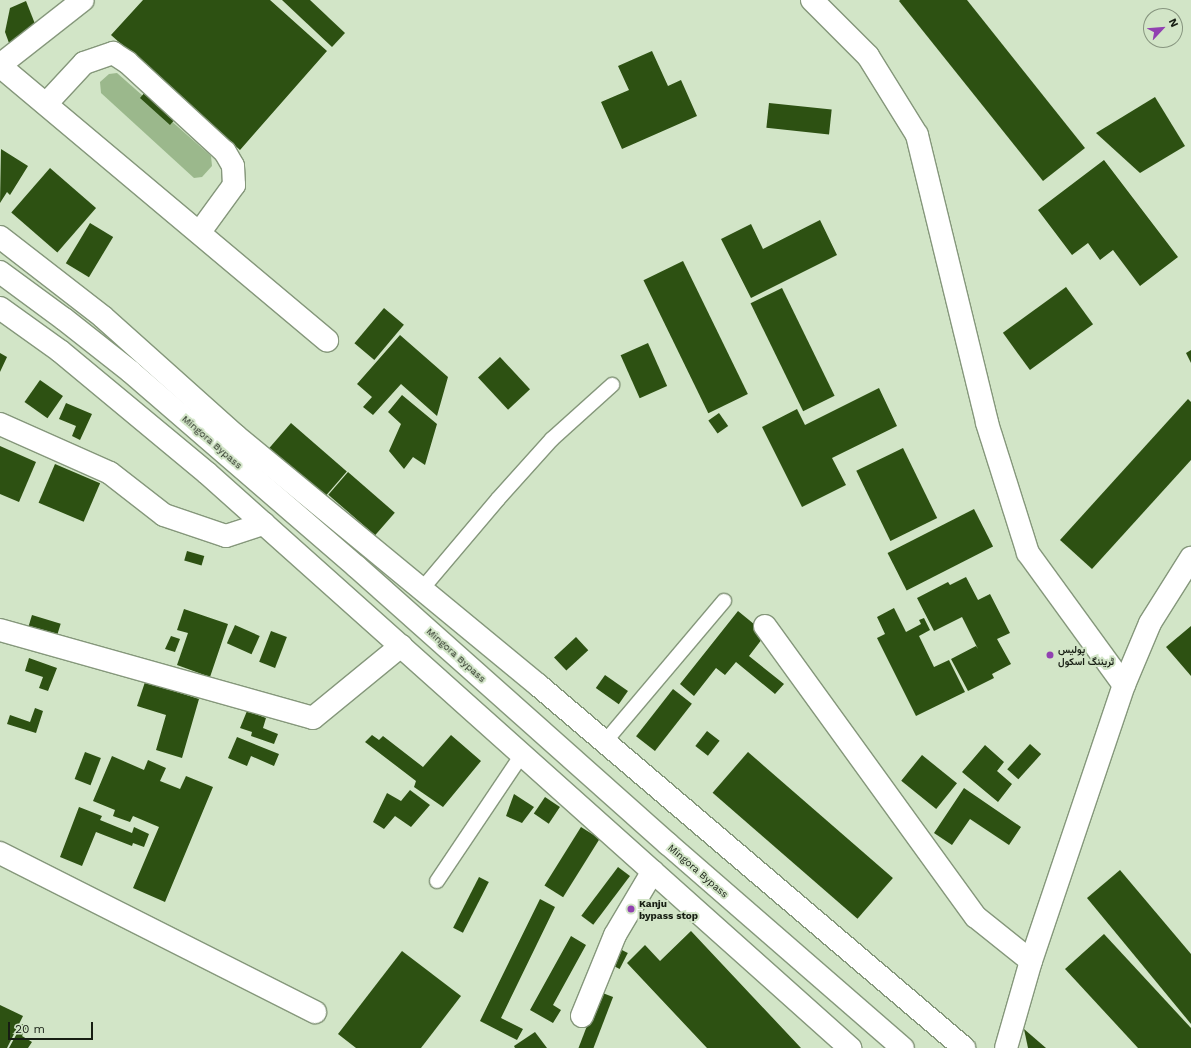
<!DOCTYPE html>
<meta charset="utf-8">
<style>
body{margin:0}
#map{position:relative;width:1191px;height:1048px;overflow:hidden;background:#d2e5c7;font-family:"Work Sans",Vazirmatn,sans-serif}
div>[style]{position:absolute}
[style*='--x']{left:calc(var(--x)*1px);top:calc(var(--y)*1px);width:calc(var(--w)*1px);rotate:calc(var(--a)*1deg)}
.green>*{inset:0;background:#9bb88c}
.building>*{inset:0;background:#2d5112;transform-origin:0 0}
.roads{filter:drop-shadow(1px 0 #85977b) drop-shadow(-1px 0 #85977b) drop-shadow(0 1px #85977b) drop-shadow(0 -1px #85977b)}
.lane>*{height:14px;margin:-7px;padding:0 7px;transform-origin:7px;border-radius:7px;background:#fff}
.street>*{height:22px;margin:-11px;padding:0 11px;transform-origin:11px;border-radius:11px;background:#fff}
.primary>*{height:22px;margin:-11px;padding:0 11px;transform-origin:11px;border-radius:11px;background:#fff}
.highway>*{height:22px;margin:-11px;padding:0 11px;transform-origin:11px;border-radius:11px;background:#fff}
.dots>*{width:11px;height:11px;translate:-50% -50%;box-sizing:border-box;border:2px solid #d2e5c7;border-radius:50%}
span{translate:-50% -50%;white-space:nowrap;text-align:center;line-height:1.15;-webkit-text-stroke:4px #d2e5c7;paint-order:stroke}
.street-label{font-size:10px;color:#171e13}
.poi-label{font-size:10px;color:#171e13;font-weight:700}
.left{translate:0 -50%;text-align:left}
.north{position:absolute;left:1143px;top:8px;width:40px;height:40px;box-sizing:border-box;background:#d2e5c7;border:1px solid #87957f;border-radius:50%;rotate:64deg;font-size:11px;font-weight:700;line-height:16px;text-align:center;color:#171e13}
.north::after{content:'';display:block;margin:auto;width:14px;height:18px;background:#9141b1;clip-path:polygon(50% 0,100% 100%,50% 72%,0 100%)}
.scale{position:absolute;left:8px;top:1022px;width:85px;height:18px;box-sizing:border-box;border:2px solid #171e13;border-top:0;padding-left:5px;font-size:12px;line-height:14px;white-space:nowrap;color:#171e13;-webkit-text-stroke:3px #d2e5c7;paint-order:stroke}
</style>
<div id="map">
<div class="green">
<div style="clip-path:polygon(117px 73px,211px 156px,212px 166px,202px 177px,194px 178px,101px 93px,100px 82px,109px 74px)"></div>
</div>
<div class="building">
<div style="clip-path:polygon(143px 0,270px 0,327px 51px,240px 150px,188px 104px,170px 125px,140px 98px,158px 77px,111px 35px)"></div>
<div style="clip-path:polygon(282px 0,310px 0,345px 33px,332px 47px)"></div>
<div style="clip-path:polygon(900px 0,967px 0,1085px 148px,1043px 181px,899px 1px)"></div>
<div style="clip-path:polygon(26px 1px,37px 29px,9px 43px,5px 32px,10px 8px)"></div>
<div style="clip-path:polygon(652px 51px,668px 86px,681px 80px,697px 116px,622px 149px,601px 102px,629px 90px,618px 66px)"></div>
<div style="clip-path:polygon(1155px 97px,1185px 146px,1140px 173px,1096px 133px)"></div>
<div style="left:769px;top:103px;width:63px;height:25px;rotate:6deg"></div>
<div style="clip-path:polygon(1px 149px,28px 166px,10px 195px,7px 192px,0 203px)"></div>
<div style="clip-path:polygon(1104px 160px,1178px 257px,1140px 286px,1113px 250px,1100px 260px,1088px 243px,1072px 255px,1038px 210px)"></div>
<div style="left:50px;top:168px;width:61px;height:59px;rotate:41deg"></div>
<div style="clip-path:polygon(820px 220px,837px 255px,751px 298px,721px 239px,751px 224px,763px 249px)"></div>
<div style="left:90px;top:223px;width:27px;height:47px;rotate:31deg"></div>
<div style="left:683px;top:261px;width:148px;height:44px;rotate:64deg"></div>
<div style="left:1066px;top:287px;width:46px;height:78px;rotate:54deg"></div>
<div style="left:782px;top:288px;width:120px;height:35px;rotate:64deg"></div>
<div style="left:384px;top:308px;width:26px;height:46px;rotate:40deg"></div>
<div style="clip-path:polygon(400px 335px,448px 377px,437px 416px,401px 384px,373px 415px,363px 407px,372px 397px,357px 384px)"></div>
<div style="left:648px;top:343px;width:47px;height:30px;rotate:66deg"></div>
<div style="clip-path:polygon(1191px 350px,1191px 363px,1186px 353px)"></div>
<div style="clip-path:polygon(0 353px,7px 357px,0 372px)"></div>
<div style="left:500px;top:357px;width:44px;height:30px;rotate:47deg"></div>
<div style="left:40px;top:380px;width:28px;height:27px;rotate:35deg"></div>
<div style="clip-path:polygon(879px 388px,897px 426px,832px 458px,846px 485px,802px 507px,762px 427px,797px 409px,805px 425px)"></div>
<div style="clip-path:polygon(402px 395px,437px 424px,425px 465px,413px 457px,404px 469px,389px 451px,401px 424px,388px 412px)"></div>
<div style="clip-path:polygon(1188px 399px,1191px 402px,1191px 460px,1092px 569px,1060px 540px)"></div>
<div style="clip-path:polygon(66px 403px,92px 414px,80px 440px,72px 436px,76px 426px,59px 419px)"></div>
<div style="left:719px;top:413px;width:16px;height:13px;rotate:55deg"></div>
<div style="left:291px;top:423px;width:74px;height:40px;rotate:41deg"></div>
<div style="clip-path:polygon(0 446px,36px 462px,19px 502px,0 494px)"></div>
<div style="left:903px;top:448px;width:78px;height:52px;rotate:64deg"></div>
<div style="left:55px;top:464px;width:49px;height:42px;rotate:23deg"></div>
<div style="left:348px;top:472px;width:62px;height:30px;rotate:41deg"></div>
<div style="left:974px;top:509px;width:42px;height:97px;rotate:63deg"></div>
<div style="left:187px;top:551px;width:18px;height:10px;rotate:16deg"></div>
<div style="clip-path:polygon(966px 577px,978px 600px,990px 594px,1010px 633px,997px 639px,1011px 664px,992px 674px,994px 678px,968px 691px,951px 659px,976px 646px,978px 649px,962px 617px,934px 631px,917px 598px,948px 582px,950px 585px)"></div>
<div style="clip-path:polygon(894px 608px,906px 632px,921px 624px,919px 620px,924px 618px,930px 630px,919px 636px,934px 667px,949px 660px,965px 692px,916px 716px,877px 638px,885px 634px,877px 617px)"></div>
<div style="clip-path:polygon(184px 609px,228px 624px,210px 677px,177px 665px,188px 633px,177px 630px)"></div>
<div style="clip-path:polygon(738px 611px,766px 634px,749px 656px,784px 684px,775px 694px,736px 662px,725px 675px,716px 668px,694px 696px,680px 684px)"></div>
<div style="left:32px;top:615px;width:30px;height:16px;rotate:17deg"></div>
<div style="left:235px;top:625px;width:27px;height:20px;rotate:24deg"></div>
<div style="clip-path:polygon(1191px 626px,1191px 676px,1166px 647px)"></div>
<div style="left:271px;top:631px;width:17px;height:33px;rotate:21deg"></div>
<div style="clip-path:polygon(171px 636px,180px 639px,175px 652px,165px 649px)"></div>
<div style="left:576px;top:637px;width:18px;height:30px;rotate:47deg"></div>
<div style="clip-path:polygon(29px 658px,57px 668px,48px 691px,39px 688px,43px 677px,25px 671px)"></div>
<div style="left:605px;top:675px;width:28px;height:16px;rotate:35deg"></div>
<div style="clip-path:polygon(145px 682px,199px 699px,182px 758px,156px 750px,166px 715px,137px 706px)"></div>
<div style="left:673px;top:689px;width:24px;height:60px;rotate:38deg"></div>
<div style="clip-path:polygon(35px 708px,43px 711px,36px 733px,7px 724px,10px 715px,30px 722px)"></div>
<div style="clip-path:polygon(247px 711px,266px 718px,263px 728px,278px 734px,274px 744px,251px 736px,252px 732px,240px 728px)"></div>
<div style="left:707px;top:731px;width:16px;height:19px;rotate:38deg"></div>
<div style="clip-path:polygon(372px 735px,379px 740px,383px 736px,423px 767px,451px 735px,481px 761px,443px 807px,414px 787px,416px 781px,365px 742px)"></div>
<div style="clip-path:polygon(237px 737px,279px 754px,274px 766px,251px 756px,247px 766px,228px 758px)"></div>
<div style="left:1030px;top:744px;width:15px;height:34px;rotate:42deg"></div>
<div style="clip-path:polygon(985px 745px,1004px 762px,997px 771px,1012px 784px,998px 802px,962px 772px)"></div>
<div style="left:85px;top:752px;width:17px;height:29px;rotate:21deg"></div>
<div style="left:748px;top:752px;width:192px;height:54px;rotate:41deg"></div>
<div style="left:922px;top:755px;width:45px;height:33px;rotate:39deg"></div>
<div style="clip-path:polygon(112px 756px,144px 770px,148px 760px,166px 768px,160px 781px,180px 789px,186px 776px,213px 787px,165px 902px,133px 888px,159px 827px,133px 816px,130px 822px,113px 816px,115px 810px,93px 801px)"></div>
<div style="clip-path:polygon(964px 788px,1021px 827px,1009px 845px,970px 819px,952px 845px,934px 833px)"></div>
<div style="clip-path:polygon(410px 790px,430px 805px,411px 827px,395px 816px,384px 829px,373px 822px,387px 793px,401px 801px)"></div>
<div style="clip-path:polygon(514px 794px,534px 807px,522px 823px,506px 816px)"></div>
<div style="left:545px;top:797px;width:18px;height:20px;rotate:34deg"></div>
<div style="clip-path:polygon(79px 807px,102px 816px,100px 820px,132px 833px,134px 827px,149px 834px,144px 847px,133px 843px,132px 846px,96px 832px,82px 866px,60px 857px)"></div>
<div style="left:581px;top:827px;width:22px;height:69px;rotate:32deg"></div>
<div style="left:618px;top:867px;width:15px;height:61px;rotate:37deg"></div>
<div style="clip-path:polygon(1120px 870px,1191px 954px,1191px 1024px,1087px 898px)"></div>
<div style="left:479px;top:877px;width:11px;height:57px;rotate:27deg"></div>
<div style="clip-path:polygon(540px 899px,555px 907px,501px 1018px,523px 1029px,517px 1040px,480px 1021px)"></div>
<div style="clip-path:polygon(691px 931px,801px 1048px,707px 1048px,627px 963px,645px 945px,660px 961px)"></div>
<div style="clip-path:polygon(1104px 934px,1191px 1028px,1191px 1048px,1138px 1048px,1065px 969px)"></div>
<div style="clip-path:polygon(571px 936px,586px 945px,553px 1005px,561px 1010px,553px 1023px,530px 1010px)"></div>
<div style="left:618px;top:948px;width:11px;height:18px;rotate:27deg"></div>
<div style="clip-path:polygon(402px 951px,461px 996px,421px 1048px,356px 1048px,338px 1034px)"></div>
<div style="left:600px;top:992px;width:14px;height:61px;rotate:21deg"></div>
<div style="clip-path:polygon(0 1005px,23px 1016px,7px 1048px,0 1048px)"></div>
<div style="clip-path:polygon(22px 1024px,27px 1027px,22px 1036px,32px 1042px,28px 1048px,9px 1048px)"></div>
<div style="clip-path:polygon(1024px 1029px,1046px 1048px,1028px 1048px)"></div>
<div style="clip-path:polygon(535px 1032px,547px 1048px,515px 1048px,514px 1046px)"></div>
</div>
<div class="roads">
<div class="lane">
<div style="--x:422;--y:589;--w:118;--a:-49.8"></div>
<div style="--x:498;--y:499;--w:81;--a:-48"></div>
<div style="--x:552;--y:439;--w:81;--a:-42"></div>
<div style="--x:604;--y:743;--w:186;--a:-49.8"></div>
<div style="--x:437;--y:881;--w:151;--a:-56.1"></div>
</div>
<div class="street">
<div style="--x:812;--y:0;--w:79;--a:45"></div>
<div style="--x:868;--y:56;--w:93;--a:58.2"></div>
<div style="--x:917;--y:135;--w:296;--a:76.3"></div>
<div style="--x:987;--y:423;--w:136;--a:72.5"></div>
<div style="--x:1028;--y:553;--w:163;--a:54"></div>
<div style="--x:0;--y:65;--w:105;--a:-38.1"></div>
<div style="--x:0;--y:66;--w:427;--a:40"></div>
<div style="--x:46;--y:104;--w:56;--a:-47.2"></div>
<div style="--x:84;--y:63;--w:31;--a:-19"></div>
<div style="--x:113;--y:53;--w:17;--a:33"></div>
<div style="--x:127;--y:62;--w:133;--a:42.6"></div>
<div style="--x:225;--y:152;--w:16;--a:60"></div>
<div style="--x:233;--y:166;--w:19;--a:87"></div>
<div style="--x:234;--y:185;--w:59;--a:126.1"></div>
<div style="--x:0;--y:237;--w:130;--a:37.8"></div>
<div style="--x:103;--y:317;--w:178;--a:41.8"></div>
<div style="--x:236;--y:436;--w:391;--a:39.5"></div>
<div style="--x:538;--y:685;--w:560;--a:40.43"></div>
<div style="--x:0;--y:308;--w:74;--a:35.6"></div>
<div style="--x:60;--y:351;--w:191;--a:39.7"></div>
<div style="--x:207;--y:473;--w:863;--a:41.8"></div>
<div style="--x:0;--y:424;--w:120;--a:24"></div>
<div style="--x:110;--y:473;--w:68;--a:37.9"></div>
<div style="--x:164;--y:515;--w:65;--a:18.7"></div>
<div style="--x:226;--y:536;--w:40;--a:-18"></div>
<div style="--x:765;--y:626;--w:359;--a:54.1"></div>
<div style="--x:976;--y:917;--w:70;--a:38.7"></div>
<div style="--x:0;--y:630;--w:325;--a:15.7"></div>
<div style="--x:313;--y:718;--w:114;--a:-39.3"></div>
<div style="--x:0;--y:853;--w:353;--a:26.8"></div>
<div style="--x:582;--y:1016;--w:87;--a:-67.8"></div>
<div style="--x:615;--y:935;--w:74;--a:-59.3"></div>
</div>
<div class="primary">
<div style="--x:1006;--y:1048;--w:91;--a:-74"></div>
<div style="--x:1031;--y:961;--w:291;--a:-71.4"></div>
<div style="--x:1124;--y:685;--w:67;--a:-67.2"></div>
<div style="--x:1150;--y:623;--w:77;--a:-57.8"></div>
</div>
<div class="highway">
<div style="--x:0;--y:272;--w:79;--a:36.3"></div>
<div style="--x:64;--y:319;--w:85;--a:38.3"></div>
<div style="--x:131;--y:372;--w:298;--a:40.8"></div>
<div style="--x:357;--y:567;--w:416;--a:41.7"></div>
<div style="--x:668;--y:844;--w:311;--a:41"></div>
</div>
</div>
<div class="dots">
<div style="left:1050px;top:655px;background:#9141b1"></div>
<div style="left:631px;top:909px;background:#9141b1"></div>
</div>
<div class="street-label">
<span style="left:212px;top:442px;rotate:41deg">Mingora Bypass</span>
<span style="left:456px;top:655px;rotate:42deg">Mingora Bypass</span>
<span style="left:698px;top:871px;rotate:41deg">Mingora Bypass</span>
</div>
<div class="poi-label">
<span class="left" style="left:1058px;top:655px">پولیس<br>ٹریننگ اسکول</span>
<span class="left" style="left:639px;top:909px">Kanju<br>bypass stop</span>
</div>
<div class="north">N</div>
<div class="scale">20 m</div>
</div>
